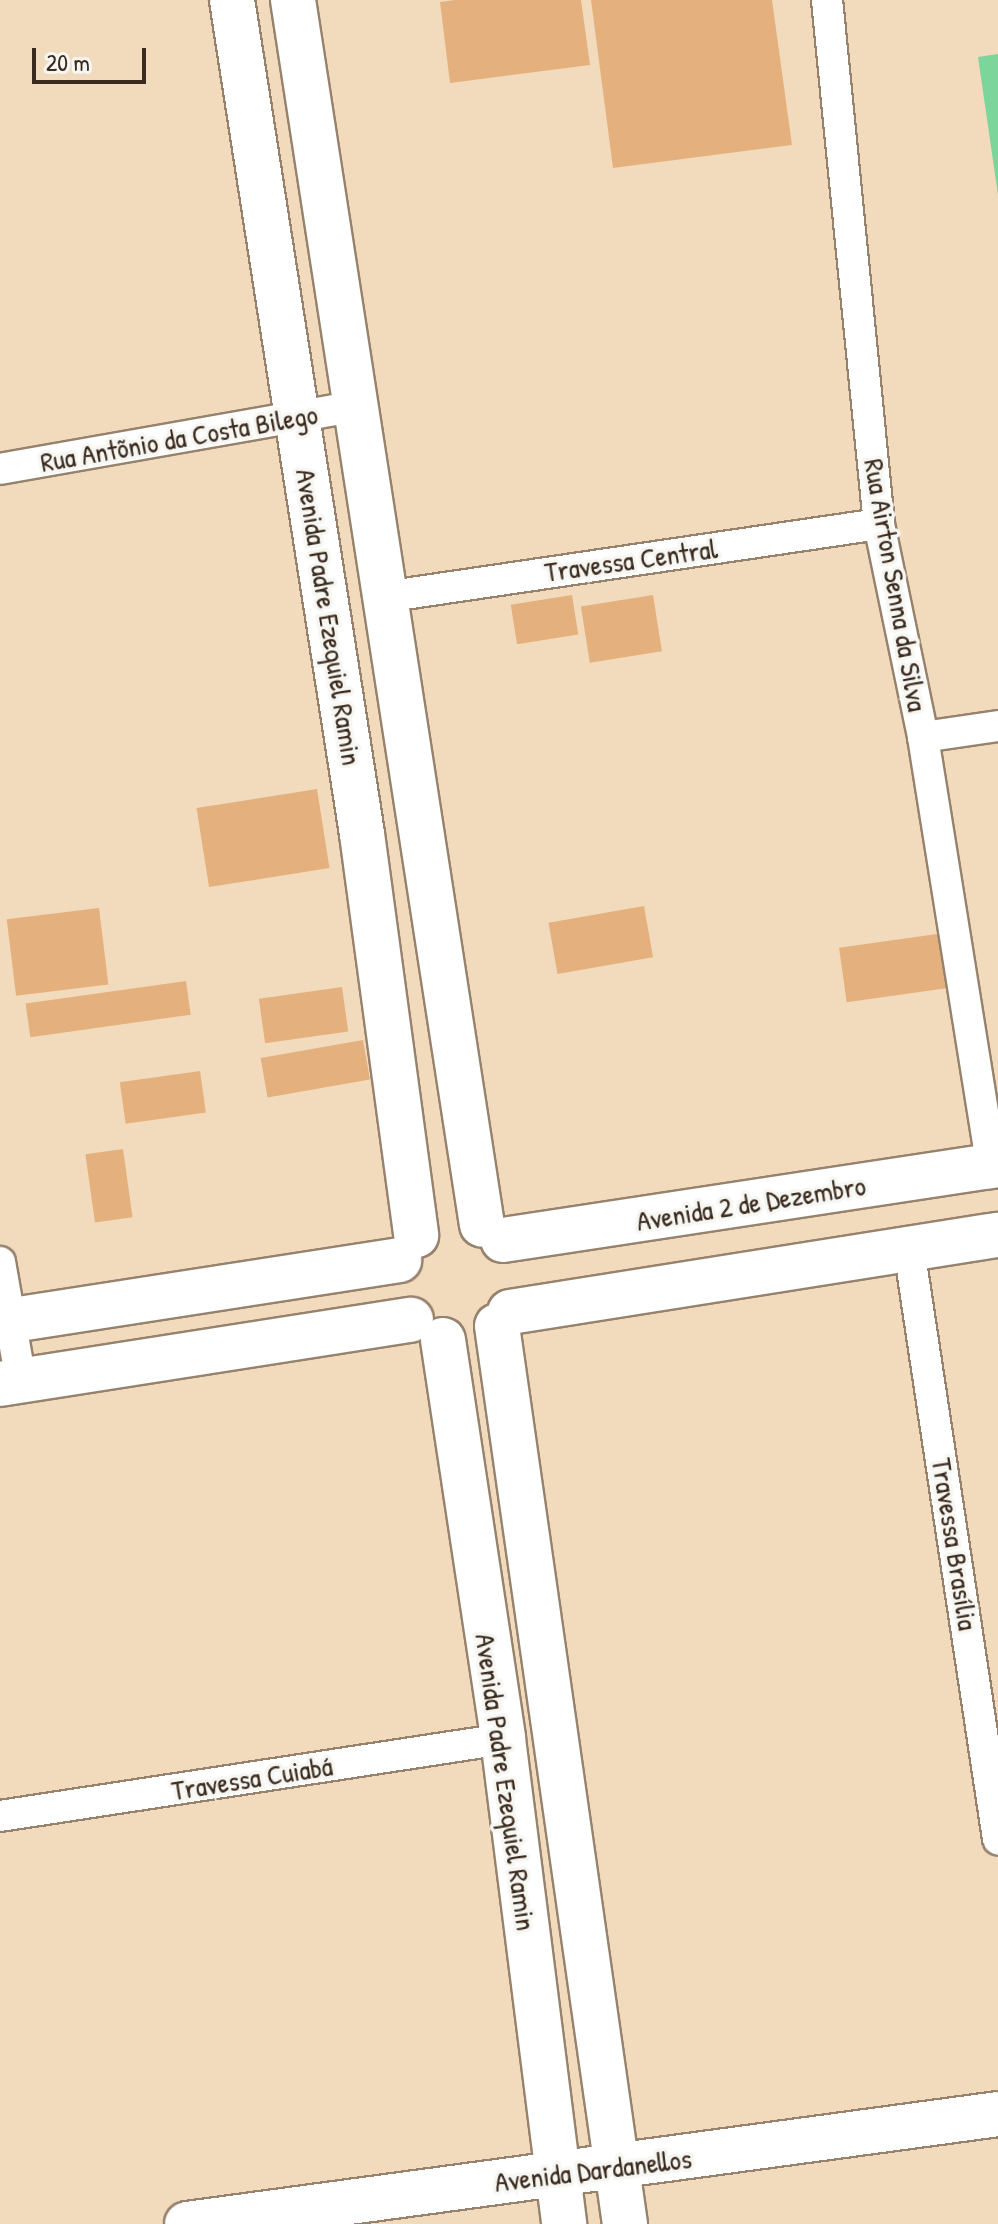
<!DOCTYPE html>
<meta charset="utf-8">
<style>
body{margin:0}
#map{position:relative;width:998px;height:2224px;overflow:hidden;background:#f2dbbc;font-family:"Patrick Hand",sans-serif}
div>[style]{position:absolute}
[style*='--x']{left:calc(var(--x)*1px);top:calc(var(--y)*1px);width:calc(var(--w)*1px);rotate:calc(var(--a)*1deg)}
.green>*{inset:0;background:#7cd59b}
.building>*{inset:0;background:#e4b17e;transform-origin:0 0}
.roads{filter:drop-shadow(2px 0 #96826d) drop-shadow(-2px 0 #96826d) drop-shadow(0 2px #96826d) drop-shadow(0 -2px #96826d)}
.street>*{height:30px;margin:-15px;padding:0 15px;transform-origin:15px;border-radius:15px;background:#fff}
.secondary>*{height:44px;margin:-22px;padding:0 22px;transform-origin:22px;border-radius:22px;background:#fff}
span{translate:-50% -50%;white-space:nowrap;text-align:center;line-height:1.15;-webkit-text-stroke:7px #f6f6f2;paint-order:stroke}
.street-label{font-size:28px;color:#3b2a1e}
.scale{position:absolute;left:32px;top:48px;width:114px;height:36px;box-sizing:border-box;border:4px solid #3b2a1e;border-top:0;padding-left:10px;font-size:24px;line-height:28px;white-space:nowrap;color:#3b2a1e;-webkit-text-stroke:6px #f6f6f2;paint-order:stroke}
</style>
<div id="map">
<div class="green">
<div style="clip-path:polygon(998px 54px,998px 195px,978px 57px)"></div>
</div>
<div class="building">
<div style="clip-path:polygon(455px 0,581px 0,590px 65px,450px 83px,440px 2px)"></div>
<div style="clip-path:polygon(591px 0,772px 0,792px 145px,613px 168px)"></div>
<div style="left:572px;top:595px;width:40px;height:62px;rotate:81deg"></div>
<div style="left:653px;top:595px;width:57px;height:73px;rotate:81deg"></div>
<div style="left:317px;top:789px;width:80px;height:122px;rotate:81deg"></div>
<div style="left:644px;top:906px;width:52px;height:97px;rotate:80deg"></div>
<div style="left:99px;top:908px;width:77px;height:93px;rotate:83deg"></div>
<div style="left:944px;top:933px;width:55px;height:106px;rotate:82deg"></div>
<div style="left:186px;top:981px;width:34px;height:162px;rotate:82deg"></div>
<div style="left:342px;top:987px;width:45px;height:84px;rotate:82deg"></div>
<div style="left:363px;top:1040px;width:40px;height:104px;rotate:80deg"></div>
<div style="left:200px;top:1071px;width:42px;height:81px;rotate:82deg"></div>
<div style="left:123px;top:1149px;width:69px;height:38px;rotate:82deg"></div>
</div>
<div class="roads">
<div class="street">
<div style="--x:827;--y:0;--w:527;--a:84.33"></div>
<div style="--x:879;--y:524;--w:217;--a:78.3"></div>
<div style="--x:923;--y:737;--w:435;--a:80.9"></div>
<div style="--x:0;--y:469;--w:363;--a:-10"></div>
<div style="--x:384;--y:597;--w:500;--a:-8.39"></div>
<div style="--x:923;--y:737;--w:76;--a:-8.3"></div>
<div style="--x:909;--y:1249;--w:597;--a:81.42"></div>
<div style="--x:0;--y:1262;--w:121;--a:80"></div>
<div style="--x:0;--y:1816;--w:509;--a:-8.7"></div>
</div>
<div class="secondary">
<div style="--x:232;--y:0;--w:844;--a:81.14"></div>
<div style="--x:362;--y:834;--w:405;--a:82.3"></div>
<div style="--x:293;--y:0;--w:1239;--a:81.23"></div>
<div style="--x:503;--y:1240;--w:501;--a:-8.62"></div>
<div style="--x:510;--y:1312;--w:494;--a:-9"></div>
<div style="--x:0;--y:1322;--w:404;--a:-8.8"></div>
<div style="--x:497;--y:1326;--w:907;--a:81.89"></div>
<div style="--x:443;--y:1340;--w:403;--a:81.4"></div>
<div style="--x:503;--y:1739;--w:489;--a:82.8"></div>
<div style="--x:0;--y:1384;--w:416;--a:-8.9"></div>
<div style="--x:187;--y:2224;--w:818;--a:-7.72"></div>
</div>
</div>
<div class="street-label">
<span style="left:179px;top:438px;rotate:-10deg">Rua Antõnio da Costa Bilego</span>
<span style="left:631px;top:560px;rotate:-8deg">Travessa Central</span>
<span style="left:896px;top:585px;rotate:80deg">Rua Airton Senna da Silva</span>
<span style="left:329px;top:617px;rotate:81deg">Avenida Padre Ezequiel Ramin</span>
<span style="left:751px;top:1203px;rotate:-9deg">Avenida 2 de Dezembro</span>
<span style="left:955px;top:1544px;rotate:81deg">Travessa Brasília</span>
<span style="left:252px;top:1778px;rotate:-9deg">Travessa Cuiabá</span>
<span style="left:506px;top:1782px;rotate:82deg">Avenida Padre Ezequiel Ramin</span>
<span style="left:593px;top:2170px;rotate:-7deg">Avenida Dardanellos</span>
</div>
<div class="scale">20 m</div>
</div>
